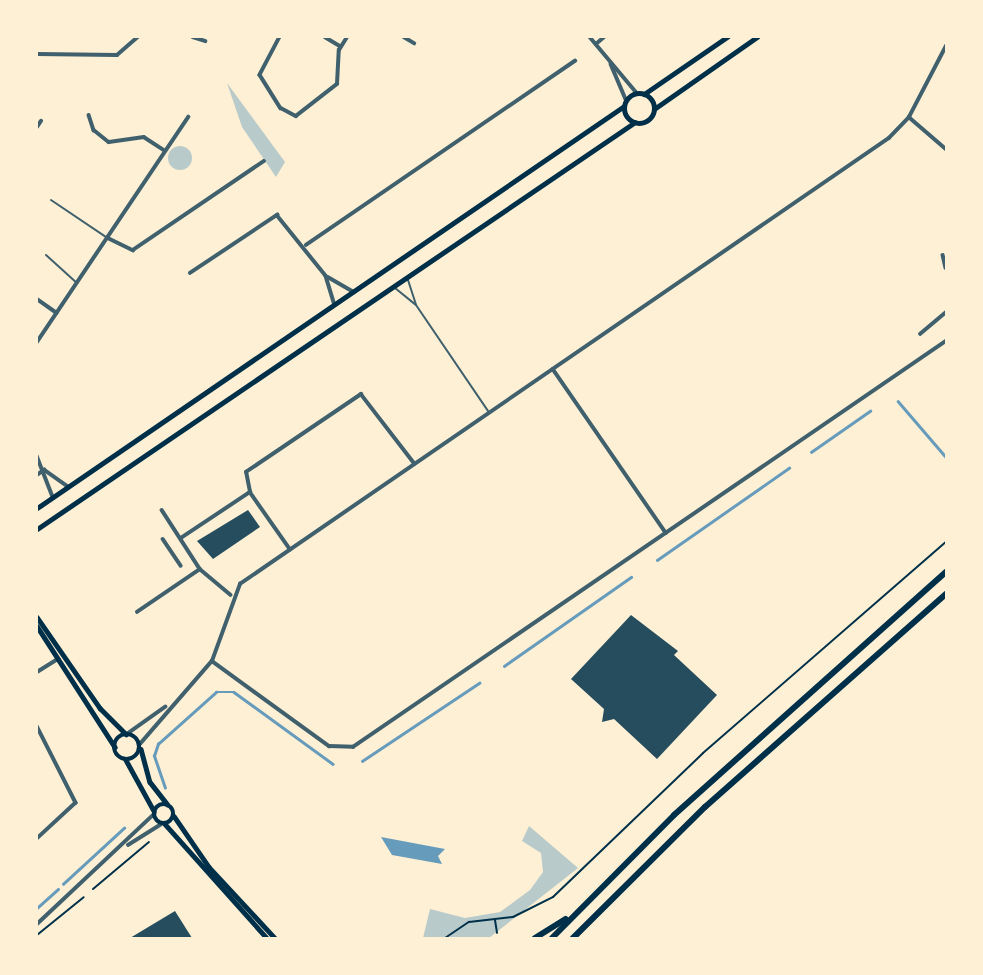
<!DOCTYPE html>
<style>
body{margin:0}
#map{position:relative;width:983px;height:975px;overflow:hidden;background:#fdf0d5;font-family:"DejaVu Sans",sans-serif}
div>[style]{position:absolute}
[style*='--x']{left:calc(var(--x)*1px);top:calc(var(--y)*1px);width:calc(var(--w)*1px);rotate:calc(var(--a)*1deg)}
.green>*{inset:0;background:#b9caca}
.round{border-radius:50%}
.water>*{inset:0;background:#669bbc}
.stream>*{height:2.5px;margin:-1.25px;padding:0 1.25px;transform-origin:1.25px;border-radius:1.25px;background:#669bbc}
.building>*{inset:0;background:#264d5e}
.path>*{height:2px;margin:-1px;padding:0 1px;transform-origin:1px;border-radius:1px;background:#003049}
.service>*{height:2px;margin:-1px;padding:0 1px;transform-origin:1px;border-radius:1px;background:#3f606c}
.minor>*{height:3.5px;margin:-1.75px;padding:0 1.75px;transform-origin:1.75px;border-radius:1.75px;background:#3f606c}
.tertiary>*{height:3.5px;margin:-1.75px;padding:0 1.75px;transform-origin:1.75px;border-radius:1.75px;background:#3f606c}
.secondary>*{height:4.5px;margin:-2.25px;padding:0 2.25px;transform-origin:2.25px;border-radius:2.25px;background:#003049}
.secondary>.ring{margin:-2.25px;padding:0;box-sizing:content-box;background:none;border:4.5px solid #003049;border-radius:50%}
.primary>*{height:5px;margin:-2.5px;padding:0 2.5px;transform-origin:2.5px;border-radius:2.5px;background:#003049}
.primary>.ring{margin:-2.5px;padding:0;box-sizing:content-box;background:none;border:5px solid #003049;border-radius:50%}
.motorway>*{height:6px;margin:-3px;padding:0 3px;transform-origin:3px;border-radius:3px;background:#003049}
span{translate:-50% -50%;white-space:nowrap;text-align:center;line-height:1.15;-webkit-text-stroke:6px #fdf0d5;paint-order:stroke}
.frame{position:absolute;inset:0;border:38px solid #fdf0d5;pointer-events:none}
</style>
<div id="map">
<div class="green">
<div style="clip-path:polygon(227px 83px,285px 162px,276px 177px,242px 127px)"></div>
<div class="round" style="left:168px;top:146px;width:24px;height:24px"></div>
<div style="clip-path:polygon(529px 826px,578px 868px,489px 938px,423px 938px,430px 909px,465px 918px,500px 912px,530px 890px,543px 872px,541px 853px,522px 841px)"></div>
</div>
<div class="water">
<div style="clip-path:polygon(381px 837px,445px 849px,438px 856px,442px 864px,392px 855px)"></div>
</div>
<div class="stream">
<div style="--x:898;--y:401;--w:74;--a:49.4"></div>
<div style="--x:811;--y:452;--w:72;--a:-34.8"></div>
<div style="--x:657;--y:560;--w:161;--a:-34.9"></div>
<div style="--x:504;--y:666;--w:155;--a:-35"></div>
<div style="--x:362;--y:761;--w:141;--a:-33.7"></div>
<div style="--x:165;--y:788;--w:34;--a:-109"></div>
<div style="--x:154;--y:756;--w:13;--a:-72"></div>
<div style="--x:158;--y:744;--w:78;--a:-41.9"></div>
<div style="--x:216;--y:692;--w:18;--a:0"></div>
<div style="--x:234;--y:692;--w:122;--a:36"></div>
<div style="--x:63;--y:884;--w:83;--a:-42.6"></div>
<div style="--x:37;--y:908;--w:28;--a:-42"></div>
</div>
<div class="building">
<div style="clip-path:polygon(248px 510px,260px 527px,213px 559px,197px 541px)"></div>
<div style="clip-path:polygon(631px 615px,678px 651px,674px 655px,717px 695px,657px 759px,614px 719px,602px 722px,604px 709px,571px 679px)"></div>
<div style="clip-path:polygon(175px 911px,192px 938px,130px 938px)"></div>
</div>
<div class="path">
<div style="--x:93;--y:889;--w:73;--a:-40"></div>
<div style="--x:495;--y:920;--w:13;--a:81"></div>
<div style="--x:37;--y:935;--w:60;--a:-39"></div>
<div style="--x:445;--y:938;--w:29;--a:-34"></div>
<div style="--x:469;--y:922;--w:44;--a:-6.5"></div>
<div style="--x:513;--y:917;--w:45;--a:-26.6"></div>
<div style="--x:553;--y:897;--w:208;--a:-43.8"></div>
<div style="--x:703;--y:753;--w:322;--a:-41"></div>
</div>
<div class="service">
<div style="--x:51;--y:200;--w:66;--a:33.9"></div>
<div style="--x:46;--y:255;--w:42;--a:42.1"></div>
<div style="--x:408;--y:280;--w:26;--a:72"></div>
<div style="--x:416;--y:305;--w:128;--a:55.8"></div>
<div style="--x:395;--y:288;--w:26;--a:39"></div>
</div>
<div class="minor">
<div style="--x:193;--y:37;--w:13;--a:18"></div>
<div style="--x:280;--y:37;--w:43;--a:117.8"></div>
<div style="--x:260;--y:75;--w:39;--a:58"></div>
<div style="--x:281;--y:108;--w:17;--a:28"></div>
<div style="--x:296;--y:116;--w:52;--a:-38"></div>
<div style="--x:337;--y:84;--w:34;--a:-87"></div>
<div style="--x:339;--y:50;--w:15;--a:-58"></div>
<div style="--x:325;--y:37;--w:17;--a:31"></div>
<div style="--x:404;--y:37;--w:12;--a:31"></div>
<div style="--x:590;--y:37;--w:73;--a:50"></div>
<div style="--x:596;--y:44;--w:11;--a:-41"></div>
<div style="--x:37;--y:54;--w:80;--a:0.7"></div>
<div style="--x:117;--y:55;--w:28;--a:-41"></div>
<div style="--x:611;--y:64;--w:39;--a:67"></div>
<div style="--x:89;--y:115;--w:16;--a:72"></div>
<div style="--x:94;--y:130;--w:19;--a:39"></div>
<div style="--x:109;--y:142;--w:35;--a:-8"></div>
<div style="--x:144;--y:137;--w:24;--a:33"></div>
<div style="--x:909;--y:117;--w:49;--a:40.9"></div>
<div style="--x:37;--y:127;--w:7;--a:-56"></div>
<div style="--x:108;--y:238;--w:28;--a:26"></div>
<div style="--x:133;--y:250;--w:158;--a:-34.2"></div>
<div style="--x:306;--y:245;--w:326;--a:-34.4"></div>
<div style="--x:943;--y:255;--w:13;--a:77"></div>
<div style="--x:190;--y:273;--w:105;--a:-33.7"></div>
<div style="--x:277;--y:215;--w:78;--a:51.2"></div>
<div style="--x:326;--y:276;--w:28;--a:73"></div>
<div style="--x:328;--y:277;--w:30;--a:30"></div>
<div style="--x:37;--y:299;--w:24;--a:35"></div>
<div style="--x:920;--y:334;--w:34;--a:-40"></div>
<div style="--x:37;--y:342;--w:271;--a:-56.1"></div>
<div style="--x:553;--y:369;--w:199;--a:55.4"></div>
<div style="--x:37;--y:456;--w:44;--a:68.7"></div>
<div style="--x:46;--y:471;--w:28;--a:35"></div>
<div style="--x:37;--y:475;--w:9;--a:-36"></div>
<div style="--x:250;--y:492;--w:20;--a:-101"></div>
<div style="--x:246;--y:472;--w:139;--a:-34.1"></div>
<div style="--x:361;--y:394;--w:88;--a:52.4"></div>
<div style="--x:162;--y:510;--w:70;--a:57.2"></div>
<div style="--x:200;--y:569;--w:40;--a:40"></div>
<div style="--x:181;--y:538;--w:83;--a:-33.7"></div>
<div style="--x:250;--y:492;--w:70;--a:54.9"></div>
<div style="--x:163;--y:539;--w:32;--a:56"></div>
<div style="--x:137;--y:612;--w:76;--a:-34.3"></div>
<div style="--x:212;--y:661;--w:145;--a:36"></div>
<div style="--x:329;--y:746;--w:24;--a:2"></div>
<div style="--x:353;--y:747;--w:719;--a:-34.4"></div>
<div style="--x:37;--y:672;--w:25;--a:-32"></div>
<div style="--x:37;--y:726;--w:86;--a:63.1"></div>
<div style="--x:76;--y:803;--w:53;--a:137.3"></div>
</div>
<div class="tertiary">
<div style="--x:127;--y:734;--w:47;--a:-35.4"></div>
<div style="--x:140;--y:744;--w:110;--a:-49.1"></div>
<div style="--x:212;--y:661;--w:82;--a:-70"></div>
<div style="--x:240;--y:584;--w:787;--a:-34.5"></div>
<div style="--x:889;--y:138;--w:29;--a:-46"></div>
<div style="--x:909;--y:117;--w:80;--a:-62.5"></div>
<div style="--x:128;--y:845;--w:39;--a:-32"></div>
<div style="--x:37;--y:924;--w:161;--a:-43.2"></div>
</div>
<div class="secondary">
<div style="--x:37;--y:617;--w:111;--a:55.3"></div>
<div style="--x:100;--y:708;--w:37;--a:45"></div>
<div style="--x:37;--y:626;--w:144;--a:57.2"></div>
<div class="ring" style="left:114px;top:734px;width:21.5px;height:21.5px"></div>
<div style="--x:141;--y:749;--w:34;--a:75"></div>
<div style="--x:150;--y:782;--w:28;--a:52"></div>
<div style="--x:126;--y:760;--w:58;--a:61.2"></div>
<div class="ring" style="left:154px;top:804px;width:15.5px;height:15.5px"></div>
<div style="--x:174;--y:816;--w:62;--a:55.5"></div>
<div style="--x:209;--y:867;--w:97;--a:47.1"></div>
<div style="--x:165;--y:824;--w:153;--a:48.2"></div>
</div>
<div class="primary">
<div class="ring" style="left:624px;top:93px;width:25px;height:25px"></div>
<div style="--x:644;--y:94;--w:101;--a:-34.5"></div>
<div style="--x:654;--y:109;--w:126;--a:-35"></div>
<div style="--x:37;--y:508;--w:711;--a:-34.4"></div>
<div style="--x:37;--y:529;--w:723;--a:-34.24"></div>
</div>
<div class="motorway">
<div style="--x:535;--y:938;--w:36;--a:-32"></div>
<div style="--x:552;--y:938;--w:173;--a:-45.2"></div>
<div style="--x:674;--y:815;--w:365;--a:-41.8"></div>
<div style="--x:573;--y:938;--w:186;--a:-44.8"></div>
<div style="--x:705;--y:807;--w:322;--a:-41.5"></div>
</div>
<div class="frame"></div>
</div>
